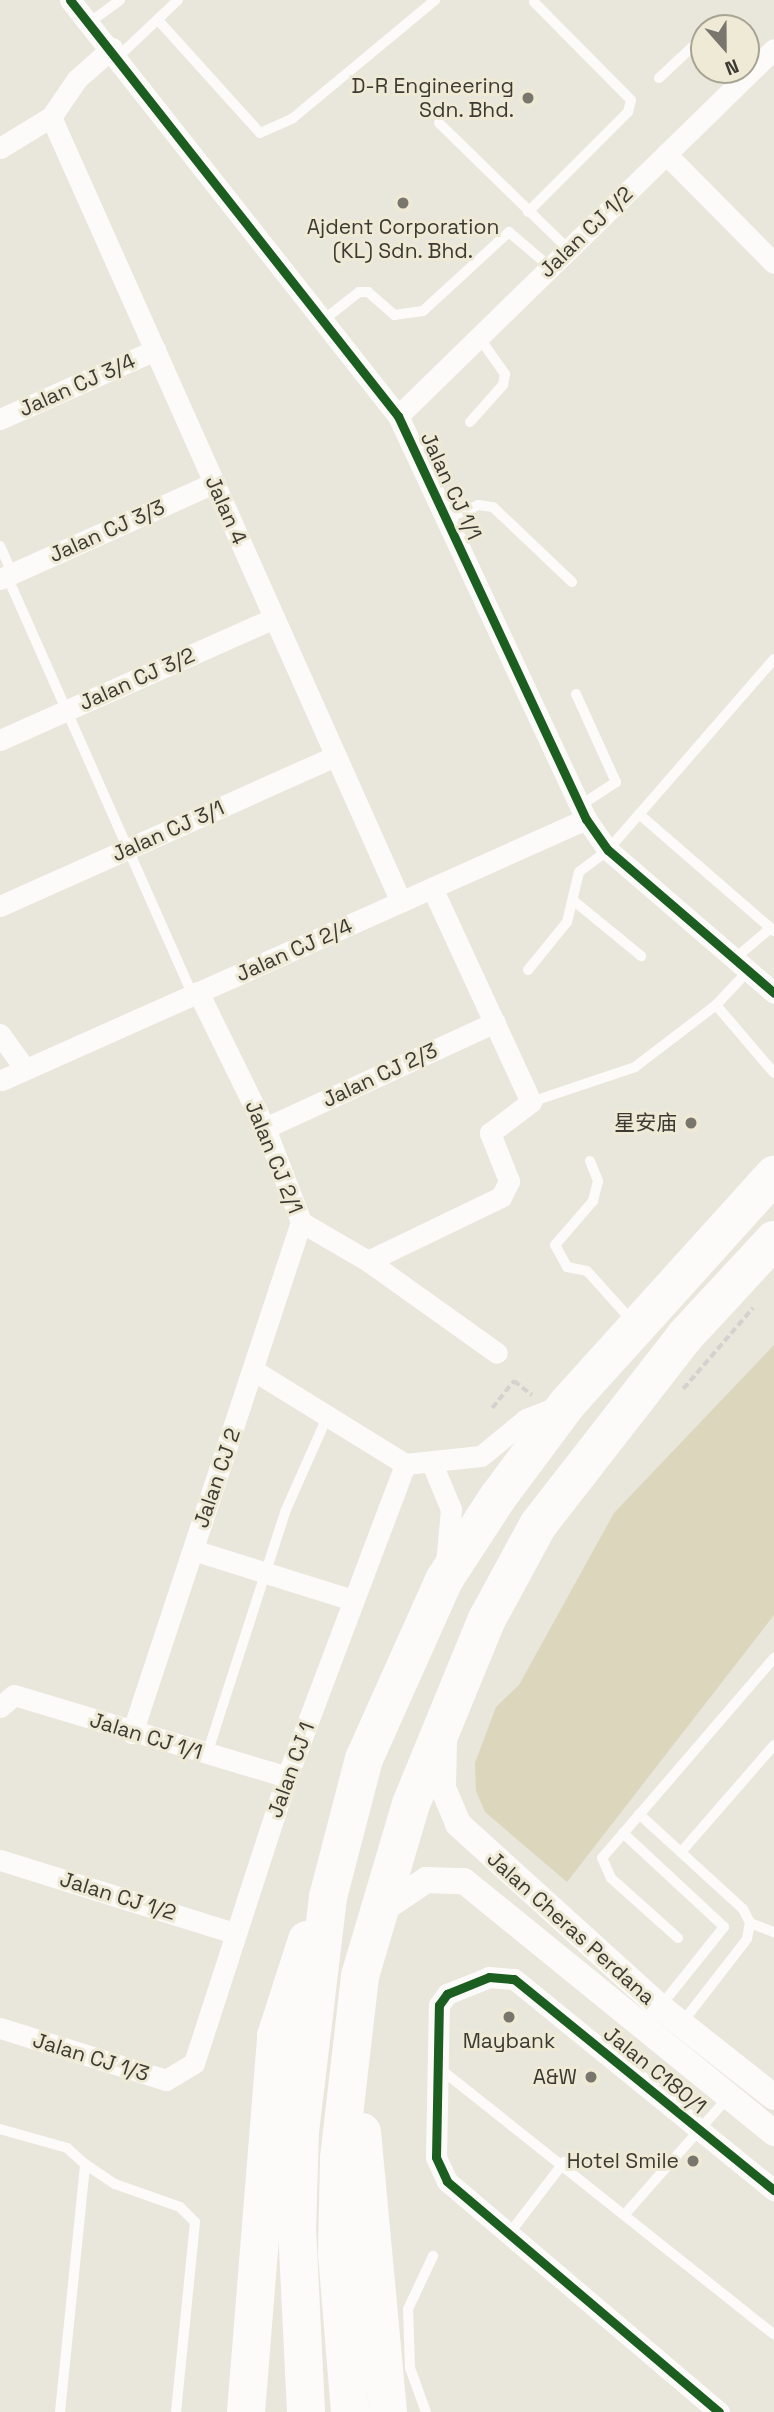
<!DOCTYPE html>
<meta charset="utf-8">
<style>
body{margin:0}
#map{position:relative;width:774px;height:2412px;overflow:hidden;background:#e9e6db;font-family:"Space Grotesk","Noto Sans SC",sans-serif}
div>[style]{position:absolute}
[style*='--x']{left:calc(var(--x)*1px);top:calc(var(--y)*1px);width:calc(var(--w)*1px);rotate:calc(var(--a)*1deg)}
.green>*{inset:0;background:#dcd6bc}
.path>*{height:3.5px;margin-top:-1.75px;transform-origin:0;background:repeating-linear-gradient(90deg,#d4d2cf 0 7px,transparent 0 10.5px)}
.service>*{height:10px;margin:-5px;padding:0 5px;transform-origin:5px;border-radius:5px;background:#fcfbfa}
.minor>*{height:21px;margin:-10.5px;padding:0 10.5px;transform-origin:10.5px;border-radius:10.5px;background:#fcfbfa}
.tertiary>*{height:26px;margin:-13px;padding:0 13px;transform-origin:13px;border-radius:13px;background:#fcfbfa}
.motorway>*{height:38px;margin:-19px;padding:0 19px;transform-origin:19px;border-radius:19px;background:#fcfbfa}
.cycleway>*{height:9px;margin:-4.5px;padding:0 4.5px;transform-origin:4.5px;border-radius:4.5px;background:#1b5e20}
.dots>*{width:19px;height:19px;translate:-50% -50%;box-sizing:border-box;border:4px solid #efead5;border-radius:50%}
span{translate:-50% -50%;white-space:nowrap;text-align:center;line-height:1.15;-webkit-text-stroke:6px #efead5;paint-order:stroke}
.poi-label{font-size:21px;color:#3c3a32}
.right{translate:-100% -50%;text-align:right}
.street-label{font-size:21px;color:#3c3a32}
.north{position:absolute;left:690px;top:14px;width:70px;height:70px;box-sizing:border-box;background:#efead5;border:2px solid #a7a494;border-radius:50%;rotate:159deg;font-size:19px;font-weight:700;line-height:28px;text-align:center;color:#3c3a32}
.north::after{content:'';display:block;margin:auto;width:24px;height:32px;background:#79766d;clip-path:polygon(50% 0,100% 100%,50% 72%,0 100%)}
</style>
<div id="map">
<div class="green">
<div style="clip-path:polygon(774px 1345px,774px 1615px,567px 1882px,485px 1812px,476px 1791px,475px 1763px,496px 1707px,519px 1685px,614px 1513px)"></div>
</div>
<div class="path">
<div style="--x:683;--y:1389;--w:107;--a:-49.2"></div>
<div style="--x:492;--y:1408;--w:35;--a:-51"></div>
<div style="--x:514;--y:1381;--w:23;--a:38"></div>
</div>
<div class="service">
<div style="--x:158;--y:20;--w:152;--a:47.9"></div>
<div style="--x:260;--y:133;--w:36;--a:-24"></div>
<div style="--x:293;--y:118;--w:185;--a:-39.7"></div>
<div style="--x:90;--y:22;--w:37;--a:-36"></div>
<div style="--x:119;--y:56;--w:81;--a:-43.5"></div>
<div style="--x:659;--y:78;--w:62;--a:-43"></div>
<div style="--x:439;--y:123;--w:180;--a:44.3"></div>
<div style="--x:528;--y:212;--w:141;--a:-45"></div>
<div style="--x:628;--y:112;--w:12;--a:-76"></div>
<div style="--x:631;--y:100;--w:138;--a:-134.7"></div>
<div style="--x:326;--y:318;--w:42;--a:-38.2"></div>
<div style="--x:359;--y:292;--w:9;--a:0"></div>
<div style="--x:368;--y:292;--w:35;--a:41"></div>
<div style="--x:394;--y:315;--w:29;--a:-8"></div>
<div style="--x:423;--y:311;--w:117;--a:-42.6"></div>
<div style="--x:509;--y:232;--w:54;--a:40.5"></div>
<div style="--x:470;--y:422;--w:50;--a:-48.3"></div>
<div style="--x:503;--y:385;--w:11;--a:-80"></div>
<div style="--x:505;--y:374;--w:47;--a:-125.4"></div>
<div style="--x:448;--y:518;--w:33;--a:-23"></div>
<div style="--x:478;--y:505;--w:15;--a:8"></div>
<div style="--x:493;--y:507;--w:109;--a:43.5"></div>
<div style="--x:0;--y:546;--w:30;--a:66"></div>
<div style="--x:7;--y:576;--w:458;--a:66.1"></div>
<div style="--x:576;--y:694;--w:97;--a:65.6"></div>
<div style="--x:616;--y:782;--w:45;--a:146.7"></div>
<div style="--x:639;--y:814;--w:179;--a:40.9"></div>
<div style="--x:574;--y:901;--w:87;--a:39.4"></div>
<div style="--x:734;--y:959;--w:48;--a:-40"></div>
<div style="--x:528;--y:970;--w:62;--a:-50.9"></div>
<div style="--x:567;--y:922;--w:51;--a:-76.5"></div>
<div style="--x:579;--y:872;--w:36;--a:-37"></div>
<div style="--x:608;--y:850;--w:253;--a:-49"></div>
<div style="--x:748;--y:971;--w:47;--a:133.3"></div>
<div style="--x:716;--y:1005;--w:89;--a:49.5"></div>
<div style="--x:531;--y:1102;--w:110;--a:-18.6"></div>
<div style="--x:635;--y:1067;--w:102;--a:-37.4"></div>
<div style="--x:590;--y:1161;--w:22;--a:68"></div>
<div style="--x:598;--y:1181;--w:21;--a:104"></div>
<div style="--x:593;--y:1201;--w:58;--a:130.8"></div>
<div style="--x:555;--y:1245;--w:25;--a:61"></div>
<div style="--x:567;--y:1267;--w:20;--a:11"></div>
<div style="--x:587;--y:1271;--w:69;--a:48"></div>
<div style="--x:207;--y:1754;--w:254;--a:-72.1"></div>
<div style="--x:285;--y:1512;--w:104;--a:-66.1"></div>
<div style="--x:639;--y:1814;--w:141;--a:42.4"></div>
<div style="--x:743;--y:1909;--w:16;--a:63"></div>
<div style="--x:750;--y:1923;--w:16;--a:101"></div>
<div style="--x:747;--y:1939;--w:108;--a:127.8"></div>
<div style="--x:623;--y:1833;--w:138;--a:42.9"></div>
<div style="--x:724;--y:1927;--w:102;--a:128.7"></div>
<div style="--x:682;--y:1851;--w:140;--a:-49"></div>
<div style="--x:750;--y:1923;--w:26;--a:21"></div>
<div style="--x:678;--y:1938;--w:90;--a:-138.2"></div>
<div style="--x:611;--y:1878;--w:22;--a:-114"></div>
<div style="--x:602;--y:1858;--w:264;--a:-49.3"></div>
<div style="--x:439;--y:2068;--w:428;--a:38.5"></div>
<div style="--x:0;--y:2129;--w:70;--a:15.8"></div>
<div style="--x:67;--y:2148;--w:24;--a:42"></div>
<div style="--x:626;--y:2213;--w:156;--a:-48.6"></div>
<div style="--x:509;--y:2234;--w:91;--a:-52.6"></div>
<div style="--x:60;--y:2412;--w:249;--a:-84.2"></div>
<div style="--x:85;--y:2164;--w:36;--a:34"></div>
<div style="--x:115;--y:2184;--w:69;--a:19.5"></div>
<div style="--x:180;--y:2207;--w:21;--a:45"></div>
<div style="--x:195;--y:2222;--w:191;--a:95.7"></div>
<div style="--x:426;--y:2412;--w:47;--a:-110"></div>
<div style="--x:410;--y:2368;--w:59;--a:-91.9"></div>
<div style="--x:408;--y:2309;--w:59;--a:-64.7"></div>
</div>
<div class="minor">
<div style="--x:70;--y:0;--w:530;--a:51.75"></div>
<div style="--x:398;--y:416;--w:445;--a:65"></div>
<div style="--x:586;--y:819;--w:38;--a:55"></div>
<div style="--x:608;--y:850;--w:219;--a:40.7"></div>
<div style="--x:51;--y:117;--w:859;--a:65.97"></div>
<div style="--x:0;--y:148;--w:60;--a:-31.3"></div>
<div style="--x:51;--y:117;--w:46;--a:-55.6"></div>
<div style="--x:77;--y:79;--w:47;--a:-41.5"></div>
<div style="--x:666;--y:154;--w:153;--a:45.3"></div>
<div style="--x:398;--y:416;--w:525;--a:-44.31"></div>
<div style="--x:0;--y:419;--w:170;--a:-24"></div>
<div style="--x:0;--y:579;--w:235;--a:-24.2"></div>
<div style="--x:0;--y:740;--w:300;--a:-24"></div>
<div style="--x:0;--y:906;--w:368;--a:-24.1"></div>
<div style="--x:198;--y:992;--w:152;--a:63.8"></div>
<div style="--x:265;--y:1128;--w:101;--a:69"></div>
<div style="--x:301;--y:1222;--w:78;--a:30.2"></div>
<div style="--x:368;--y:1261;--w:158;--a:35.5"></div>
<div style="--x:0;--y:1034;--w:43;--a:54.5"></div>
<div style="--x:2;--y:1080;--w:640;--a:-24.08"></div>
<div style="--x:265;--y:1128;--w:253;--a:-24.7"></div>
<div style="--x:368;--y:1261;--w:148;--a:-25.7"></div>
<div style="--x:501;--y:1197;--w:18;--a:-63"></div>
<div style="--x:509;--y:1181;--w:52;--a:-111.6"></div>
<div style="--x:490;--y:1133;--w:51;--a:-37.1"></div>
<div style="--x:531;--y:1102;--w:236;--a:-114.8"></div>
<div style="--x:253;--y:1370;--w:179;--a:31.7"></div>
<div style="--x:405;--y:1464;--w:76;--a:-6"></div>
<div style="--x:481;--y:1456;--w:58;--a:-39.4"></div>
<div style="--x:526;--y:1419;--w:40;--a:-21"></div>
<div style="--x:433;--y:1466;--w:47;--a:67.3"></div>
<div style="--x:451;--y:1509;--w:56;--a:95.1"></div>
<div style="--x:193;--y:1550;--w:168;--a:17.4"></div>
<div style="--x:0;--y:1707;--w:18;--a:-41"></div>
<div style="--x:14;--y:1695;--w:285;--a:16.7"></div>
<div style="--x:132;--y:1733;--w:538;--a:-71.7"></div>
<div style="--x:0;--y:1860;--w:246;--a:17.3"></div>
<div style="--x:0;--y:2028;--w:174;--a:17.4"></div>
<div style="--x:166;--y:2080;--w:33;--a:-31"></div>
<div style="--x:194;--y:2063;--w:301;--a:-72"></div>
<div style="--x:287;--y:1777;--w:335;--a:-69.3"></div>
<div style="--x:719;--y:2412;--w:357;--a:-139.7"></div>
<div style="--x:447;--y:2181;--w:26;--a:-115"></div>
<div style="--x:436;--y:2157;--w:152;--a:-88.9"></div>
<div style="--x:439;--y:2005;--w:14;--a:-54"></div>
<div style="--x:447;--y:1994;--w:45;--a:-22"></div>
<div style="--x:489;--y:1977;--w:25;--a:5"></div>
<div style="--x:514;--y:1979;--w:335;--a:39.1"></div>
</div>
<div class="tertiary">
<div style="--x:444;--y:1743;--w:45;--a:91.3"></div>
<div style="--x:443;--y:1788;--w:39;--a:67"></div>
<div style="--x:458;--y:1824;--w:273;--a:42.2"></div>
<div style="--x:660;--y:2007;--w:145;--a:38.3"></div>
<div style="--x:379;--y:1912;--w:57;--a:-34.2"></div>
<div style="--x:426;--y:1880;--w:38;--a:2"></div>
<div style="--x:464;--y:1881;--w:400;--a:39.1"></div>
</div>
<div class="motorway">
<div style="--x:362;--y:2132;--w:281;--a:84.7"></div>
<div style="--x:246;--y:2412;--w:377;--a:-85.4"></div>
<div style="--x:276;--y:2036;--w:101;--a:-72.1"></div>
<div style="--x:306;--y:2412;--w:181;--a:-92.8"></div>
<div style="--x:297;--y:2231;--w:99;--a:-88.3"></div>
<div style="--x:300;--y:2132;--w:237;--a:-83.2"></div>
<div style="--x:328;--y:1897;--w:143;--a:-75.4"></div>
<div style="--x:364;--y:1759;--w:196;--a:-65.9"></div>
<div style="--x:444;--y:1580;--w:99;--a:-57"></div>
<div style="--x:498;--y:1497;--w:116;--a:-53.4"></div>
<div style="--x:567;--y:1404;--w:309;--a:-47.9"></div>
<div style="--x:350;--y:2412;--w:159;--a:-94.7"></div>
<div style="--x:337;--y:2254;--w:96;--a:-88.8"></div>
<div style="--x:339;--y:2158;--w:183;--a:-83.4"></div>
<div style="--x:360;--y:1976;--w:179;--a:-73.5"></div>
<div style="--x:411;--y:1804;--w:200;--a:-67.7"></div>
<div style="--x:487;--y:1619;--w:107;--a:-61.5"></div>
<div style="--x:538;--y:1525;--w:239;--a:-52.1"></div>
<div style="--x:685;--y:1336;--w:131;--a:-47.2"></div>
</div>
<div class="cycleway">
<div style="--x:70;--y:0;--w:530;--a:51.75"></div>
<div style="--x:398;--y:416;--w:445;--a:65"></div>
<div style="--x:586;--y:819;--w:38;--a:55"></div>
<div style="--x:608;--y:850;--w:219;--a:40.7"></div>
<div style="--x:719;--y:2412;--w:357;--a:-139.7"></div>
<div style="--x:447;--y:2181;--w:26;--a:-115"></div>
<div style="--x:436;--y:2157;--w:152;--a:-88.9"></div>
<div style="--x:439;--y:2005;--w:14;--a:-54"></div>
<div style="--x:447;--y:1994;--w:45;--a:-22"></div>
<div style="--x:489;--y:1977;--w:25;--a:5"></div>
<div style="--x:514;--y:1979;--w:335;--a:39.1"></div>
</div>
<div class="dots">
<div style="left:528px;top:98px;background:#79766d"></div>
<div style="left:403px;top:203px;background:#79766d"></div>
<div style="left:691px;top:1123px;background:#79766d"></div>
<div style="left:509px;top:2017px;background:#79766d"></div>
<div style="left:591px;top:2077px;background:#79766d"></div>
<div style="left:693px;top:2161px;background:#79766d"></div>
</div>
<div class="poi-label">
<span class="right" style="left:514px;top:98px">D-R Engineering<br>Sdn. Bhd.</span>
<span style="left:403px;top:239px">Ajdent Corporation<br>(KL) Sdn. Bhd.</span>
<span class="right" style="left:677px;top:1123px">星安庙</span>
<span style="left:509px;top:2041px">Maybank</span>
<span class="right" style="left:577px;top:2077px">A&amp;W</span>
<span class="right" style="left:679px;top:2161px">Hotel Smile</span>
</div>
<div class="street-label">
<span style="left:586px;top:232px;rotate:-44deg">Jalan CJ 1/2</span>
<span style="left:77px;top:385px;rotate:-24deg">Jalan CJ 3/4</span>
<span style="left:451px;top:486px;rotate:65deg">Jalan CJ 1/1</span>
<span style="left:226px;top:510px;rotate:66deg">Jalan 4</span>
<span style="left:107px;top:531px;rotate:-24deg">Jalan CJ 3/3</span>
<span style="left:137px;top:679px;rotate:-24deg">Jalan CJ 3/2</span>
<span style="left:168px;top:831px;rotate:-24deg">Jalan CJ 3/1</span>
<span style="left:294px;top:950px;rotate:-24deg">Jalan CJ 2/4</span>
<span style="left:380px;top:1075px;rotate:-25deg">Jalan CJ 2/3</span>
<span style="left:274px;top:1157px;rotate:68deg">Jalan CJ 2/1</span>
<span style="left:217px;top:1478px;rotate:-71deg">Jalan CJ 2</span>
<span style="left:146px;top:1736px;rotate:17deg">Jalan CJ 1/1</span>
<span style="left:291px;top:1770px;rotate:-70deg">Jalan CJ 1</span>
<span style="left:118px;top:1896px;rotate:17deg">Jalan CJ 1/2</span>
<span style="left:571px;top:1928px;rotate:42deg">Jalan Cheras Perdana</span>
<span style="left:91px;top:2057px;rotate:17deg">Jalan CJ 1/3</span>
<span style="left:655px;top:2070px;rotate:39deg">Jalan C180/1</span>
</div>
<div class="north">N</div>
</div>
